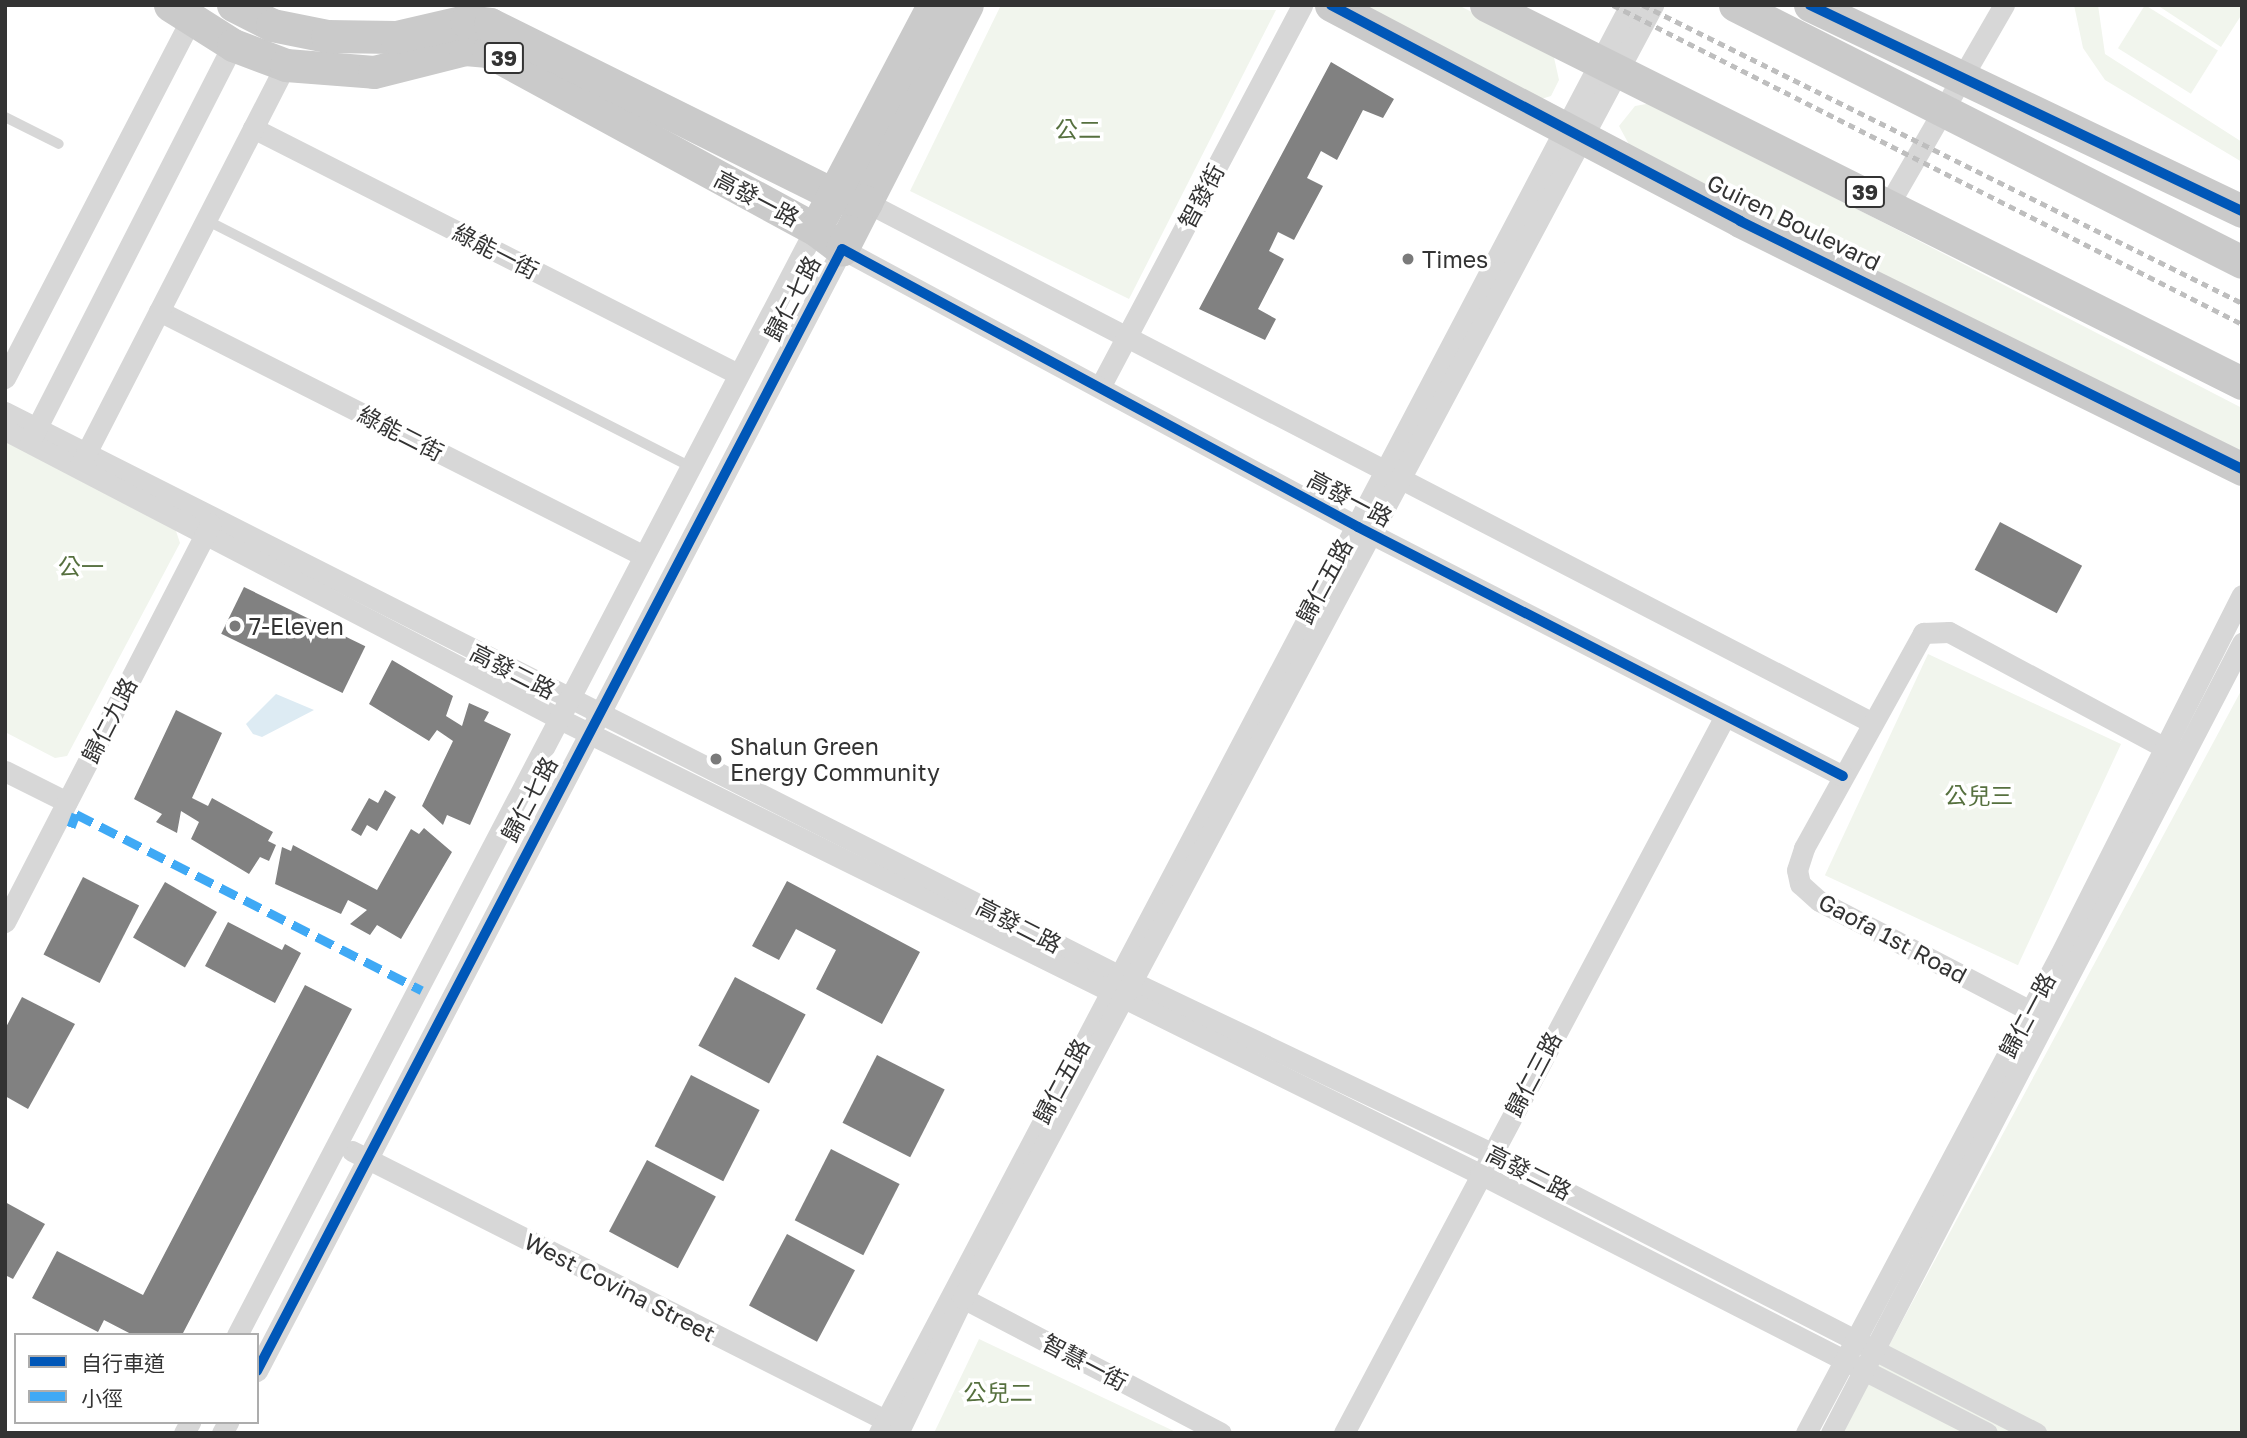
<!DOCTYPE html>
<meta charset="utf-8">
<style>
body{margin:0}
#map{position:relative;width:2247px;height:1438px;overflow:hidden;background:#fff;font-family:"Golos Text","Noto Sans TC",sans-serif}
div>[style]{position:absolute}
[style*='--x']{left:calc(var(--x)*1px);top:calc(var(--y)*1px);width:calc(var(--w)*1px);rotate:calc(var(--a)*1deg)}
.green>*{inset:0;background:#f1f5ed;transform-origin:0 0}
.water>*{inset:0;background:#ddebf3}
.building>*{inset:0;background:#818181;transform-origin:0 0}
.service>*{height:10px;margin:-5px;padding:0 5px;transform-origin:5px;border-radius:5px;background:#d7d7d7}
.minor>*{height:21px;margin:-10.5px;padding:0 10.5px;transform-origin:10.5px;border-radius:10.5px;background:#d7d7d7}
.primary>*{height:33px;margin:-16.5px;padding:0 16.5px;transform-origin:16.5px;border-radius:16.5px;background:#cacaca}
.rail>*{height:5px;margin-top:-2.5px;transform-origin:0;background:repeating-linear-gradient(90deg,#bebebe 0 7px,transparent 0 12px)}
.quiet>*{height:9px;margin-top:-4.5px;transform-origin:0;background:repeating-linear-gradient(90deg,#3fa9f5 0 18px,transparent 0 27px)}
.cycleway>*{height:10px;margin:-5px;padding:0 5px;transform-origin:5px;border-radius:5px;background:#0057b8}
.dots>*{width:19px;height:19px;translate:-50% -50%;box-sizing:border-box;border:4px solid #fff;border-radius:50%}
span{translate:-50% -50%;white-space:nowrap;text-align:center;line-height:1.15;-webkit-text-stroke:7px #fff;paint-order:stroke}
.shield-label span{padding:2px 5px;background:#fff;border:2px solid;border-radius:5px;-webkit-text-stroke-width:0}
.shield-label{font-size:21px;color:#333;font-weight:700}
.park-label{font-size:23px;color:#56703f}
.street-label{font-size:23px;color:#333}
.poi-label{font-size:23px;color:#333}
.left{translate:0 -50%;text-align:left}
.frame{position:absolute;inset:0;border:7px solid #333;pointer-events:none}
.legend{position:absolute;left:14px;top:1333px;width:245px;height:91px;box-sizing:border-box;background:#fff;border:2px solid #adadad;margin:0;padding:9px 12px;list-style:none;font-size:21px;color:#333}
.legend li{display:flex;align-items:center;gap:14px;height:35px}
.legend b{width:35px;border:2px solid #adadad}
</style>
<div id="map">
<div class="green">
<div style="clip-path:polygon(1001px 5px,1276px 10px,1129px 299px,910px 191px)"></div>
<div style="clip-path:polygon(1354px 5px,1458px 5px,1553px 53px,1559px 80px,1551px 96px,1541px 99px)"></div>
<div style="clip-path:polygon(2074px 5px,2098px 5px,2105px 54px,2242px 142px,2242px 162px,2105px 80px,2083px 48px)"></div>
<div style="left:2145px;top:5px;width:86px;height:51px;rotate:32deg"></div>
<div style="clip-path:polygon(2157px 5px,2242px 5px,2242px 14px,2221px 47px)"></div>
<div style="clip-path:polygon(1652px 103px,2242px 408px,2242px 456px,1632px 150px,1619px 126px,1635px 106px)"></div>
<div style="clip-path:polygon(5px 440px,175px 528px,180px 543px,67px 756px,55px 758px,5px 732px)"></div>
<div style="left:1928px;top:654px;width:213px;height:244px;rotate:25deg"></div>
<div style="clip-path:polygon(2242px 689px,2242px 1433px,1842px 1433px)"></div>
<div style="clip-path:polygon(979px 1339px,1178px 1433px,934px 1433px)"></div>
</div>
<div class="water">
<div style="clip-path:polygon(276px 694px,314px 710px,262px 737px,253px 734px,246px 724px)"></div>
</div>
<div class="building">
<div style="clip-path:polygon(1331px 62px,1394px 99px,1383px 118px,1363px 110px,1337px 160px,1321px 151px,1307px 178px,1323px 186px,1294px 240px,1278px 232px,1269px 251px,1284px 259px,1258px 309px,1276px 319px,1265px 340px,1199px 309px)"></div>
<div style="left:2000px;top:522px;width:93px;height:54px;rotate:28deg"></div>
<div style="left:244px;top:587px;width:135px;height:52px;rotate:26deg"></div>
<div style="clip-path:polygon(392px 660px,453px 696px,446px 716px,462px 726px,469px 703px,489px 712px,484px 721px,511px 734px,470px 825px,447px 815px,443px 825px,422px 806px,453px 741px,437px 730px,429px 741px,369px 704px)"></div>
<div style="clip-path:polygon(176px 710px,222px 733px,192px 798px,208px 806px,212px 798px,273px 832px,268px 841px,276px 845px,269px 861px,260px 857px,249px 874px,191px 839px,199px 822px,181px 811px,177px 833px,156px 822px,162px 814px,134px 799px)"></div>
<div style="clip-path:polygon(385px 790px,396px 797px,377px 831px,367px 825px,361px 836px,351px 830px,369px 798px,378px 803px)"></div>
<div style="clip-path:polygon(424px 828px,452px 852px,401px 939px,377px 925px,370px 935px,350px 924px,367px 910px,348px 900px,341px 914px,275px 884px,282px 847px,291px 851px,293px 845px,377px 890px,411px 829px,419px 834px)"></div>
<div style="left:83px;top:877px;width:63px;height:87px;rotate:27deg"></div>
<div style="clip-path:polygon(787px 881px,920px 952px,882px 1024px,816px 989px,836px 950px,796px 929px,779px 960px,752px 946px)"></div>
<div style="left:165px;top:882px;width:60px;height:64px;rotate:30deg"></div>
<div style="clip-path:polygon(228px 922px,282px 950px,285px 944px,301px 953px,275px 1003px,205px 966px)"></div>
<div style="left:735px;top:977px;width:80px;height:78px;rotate:28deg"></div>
<div style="clip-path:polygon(305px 985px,352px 1009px,182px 1335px,133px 1335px,104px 1320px,98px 1332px,32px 1298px,57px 1251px,143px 1295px)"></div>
<div style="clip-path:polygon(22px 997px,75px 1024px,28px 1109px,5px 1096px,5px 1029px)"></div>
<div style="left:877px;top:1055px;width:76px;height:76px;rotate:27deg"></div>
<div style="left:691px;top:1075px;width:77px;height:80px;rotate:27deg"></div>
<div style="left:831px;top:1149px;width:77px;height:80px;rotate:27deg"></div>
<div style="left:647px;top:1160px;width:78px;height:81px;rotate:28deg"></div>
<div style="clip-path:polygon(5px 1202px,45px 1224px,13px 1279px,5px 1275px)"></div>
<div style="left:787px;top:1234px;width:77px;height:81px;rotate:28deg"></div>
</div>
<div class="service">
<div style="--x:5;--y:117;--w:60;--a:26.6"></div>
<div style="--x:206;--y:220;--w:542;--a:26.99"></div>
</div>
<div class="minor">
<div style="--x:253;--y:128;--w:544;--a:26.89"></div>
<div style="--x:866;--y:202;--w:1132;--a:27.36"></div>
<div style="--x:1889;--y:204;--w:230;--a:-60"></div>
<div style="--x:159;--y:311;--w:541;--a:26.8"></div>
<div style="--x:5;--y:378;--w:402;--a:-62.6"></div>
<div style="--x:1100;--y:387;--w:432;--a:-62.1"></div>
<div style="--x:5;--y:412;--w:1247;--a:26.83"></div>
<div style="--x:1118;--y:975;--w:413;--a:25.5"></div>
<div style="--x:1491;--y:1153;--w:613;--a:27.19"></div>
<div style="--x:5;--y:430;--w:626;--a:27.51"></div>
<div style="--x:560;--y:719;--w:1026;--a:26.32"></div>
<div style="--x:1480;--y:1174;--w:569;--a:27.06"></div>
<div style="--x:30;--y:441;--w:445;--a:-62.9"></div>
<div style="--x:80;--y:465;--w:450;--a:-62.8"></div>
<div style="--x:5;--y:771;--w:69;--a:26.6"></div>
<div style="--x:5;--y:922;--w:448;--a:-62.7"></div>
<div style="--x:2040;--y:1016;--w:249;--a:-152.5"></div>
<div style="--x:1819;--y:901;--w:25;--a:-138"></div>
<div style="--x:1800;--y:884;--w:14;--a:-102"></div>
<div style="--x:1797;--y:870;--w:23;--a:-72"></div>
<div style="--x:1804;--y:848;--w:246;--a:-61"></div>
<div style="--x:1923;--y:633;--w:26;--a:-2"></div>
<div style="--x:1949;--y:632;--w:259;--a:28.2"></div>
<div style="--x:352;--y:1151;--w:608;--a:26.78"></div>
<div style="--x:953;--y:1293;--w:302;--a:27.6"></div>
<div style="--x:237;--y:1335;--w:1248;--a:-62.41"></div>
<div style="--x:257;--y:1371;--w:1265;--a:-62.46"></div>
<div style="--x:842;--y:249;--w:586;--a:28.31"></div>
<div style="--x:1358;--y:527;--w:545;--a:27.18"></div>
<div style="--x:184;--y:1433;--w:13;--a:-61"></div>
<div style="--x:222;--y:1433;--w:13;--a:-61"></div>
<div style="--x:879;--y:1433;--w:1613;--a:-62.26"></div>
<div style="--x:898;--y:1433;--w:150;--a:-64.3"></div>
<div style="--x:963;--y:1298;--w:1466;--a:-61.91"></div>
<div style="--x:1344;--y:1433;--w:812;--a:-62.01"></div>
<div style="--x:1806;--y:1433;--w:541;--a:-62.01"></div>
<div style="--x:2060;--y:955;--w:403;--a:-63.2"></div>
<div style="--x:1831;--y:1433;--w:891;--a:-62.51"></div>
</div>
<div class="primary">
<div style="--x:170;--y:5;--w:75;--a:32.4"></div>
<div style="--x:233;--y:45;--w:57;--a:20.7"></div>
<div style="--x:286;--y:65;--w:88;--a:4.5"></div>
<div style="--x:374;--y:72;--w:94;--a:-14.2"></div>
<div style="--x:465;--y:49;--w:23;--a:5"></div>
<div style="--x:488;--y:51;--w:372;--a:28.6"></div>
<div style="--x:815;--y:229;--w:34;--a:37"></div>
<div style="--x:842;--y:249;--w:274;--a:-62.9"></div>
<div style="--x:233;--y:5;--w:44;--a:27.1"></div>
<div style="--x:272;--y:25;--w:56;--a:11.3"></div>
<div style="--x:327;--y:36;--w:69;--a:0.8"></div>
<div style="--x:396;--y:37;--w:72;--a:-12.9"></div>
<div style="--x:466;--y:21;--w:24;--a:7"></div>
<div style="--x:490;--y:24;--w:384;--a:26.4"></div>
<div style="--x:834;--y:195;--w:33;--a:12"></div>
<div style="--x:1331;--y:5;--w:463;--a:27.8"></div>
<div style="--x:1740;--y:221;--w:560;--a:26.29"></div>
<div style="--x:1486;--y:5;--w:845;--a:26.57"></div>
<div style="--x:1735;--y:5;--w:568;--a:26.88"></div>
<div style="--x:1810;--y:5;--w:479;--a:25.5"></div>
<div style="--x:823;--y:214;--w:236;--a:-62.2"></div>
</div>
<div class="rail">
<div style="--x:1613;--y:5;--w:705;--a:26.89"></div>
<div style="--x:1643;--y:5;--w:669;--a:26.45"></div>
</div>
<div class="quiet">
<div style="--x:71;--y:827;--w:14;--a:-69"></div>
<div style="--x:76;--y:814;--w:388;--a:27"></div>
</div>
<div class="cycleway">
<div style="--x:1331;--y:5;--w:463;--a:27.8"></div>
<div style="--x:1740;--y:221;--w:560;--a:26.29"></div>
<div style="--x:1810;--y:5;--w:479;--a:25.5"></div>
<div style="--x:257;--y:1371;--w:1265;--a:-62.46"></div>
<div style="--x:842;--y:249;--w:586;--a:28.31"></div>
<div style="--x:1358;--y:527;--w:545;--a:27.18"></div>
</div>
<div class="dots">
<div style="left:1408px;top:259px;background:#7a7a7a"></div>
<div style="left:235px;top:626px;background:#7a7a7a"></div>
<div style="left:716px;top:759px;background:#7a7a7a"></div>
</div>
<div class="shield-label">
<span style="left:504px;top:58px">39</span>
<span style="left:1865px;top:192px">39</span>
</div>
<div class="park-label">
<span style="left:1078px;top:129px">公二</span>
<span style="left:81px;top:566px">公一</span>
<span style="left:1979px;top:795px">公兒三</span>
<span style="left:998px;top:1392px">公兒二</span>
</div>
<div class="street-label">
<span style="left:1201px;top:196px;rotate:-62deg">智發街</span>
<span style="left:757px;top:198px;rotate:28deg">高發一路</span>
<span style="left:1794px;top:222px;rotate:26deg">Guiren Boulevard</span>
<span style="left:496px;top:251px;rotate:27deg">綠能一街</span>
<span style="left:792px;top:298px;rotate:-62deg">歸仁七路</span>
<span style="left:401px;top:433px;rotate:27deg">綠能二街</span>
<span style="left:1350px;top:498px;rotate:28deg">高發一路</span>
<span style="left:1324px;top:581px;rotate:-62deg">歸仁五路</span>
<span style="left:513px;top:671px;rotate:27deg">高發二路</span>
<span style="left:109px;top:720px;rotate:-63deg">歸仁九路</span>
<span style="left:529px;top:799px;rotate:-62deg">歸仁七路</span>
<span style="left:1019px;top:925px;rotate:27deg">高發二路</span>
<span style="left:1893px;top:938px;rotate:28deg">Gaofa 1st Road</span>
<span style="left:2027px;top:1015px;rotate:-62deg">歸仁一路</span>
<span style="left:1533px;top:1074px;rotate:-62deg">歸仁三路</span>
<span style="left:1061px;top:1081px;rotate:-62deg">歸仁五路</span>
<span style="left:1529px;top:1172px;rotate:27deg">高發二路</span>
<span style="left:620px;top:1287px;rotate:27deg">West Covina Street</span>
<span style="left:1085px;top:1362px;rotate:28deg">智慧一街</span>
</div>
<div class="poi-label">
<span class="left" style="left:1422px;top:259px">Times</span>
<span class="left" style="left:249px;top:626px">7-Eleven</span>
<span class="left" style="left:730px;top:759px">Shalun Green<br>Energy Community</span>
</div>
<div class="frame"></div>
<ul class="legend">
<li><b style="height:9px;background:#0057b8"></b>自行車道</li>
<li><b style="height:9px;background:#3fa9f5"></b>小徑</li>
</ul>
</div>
